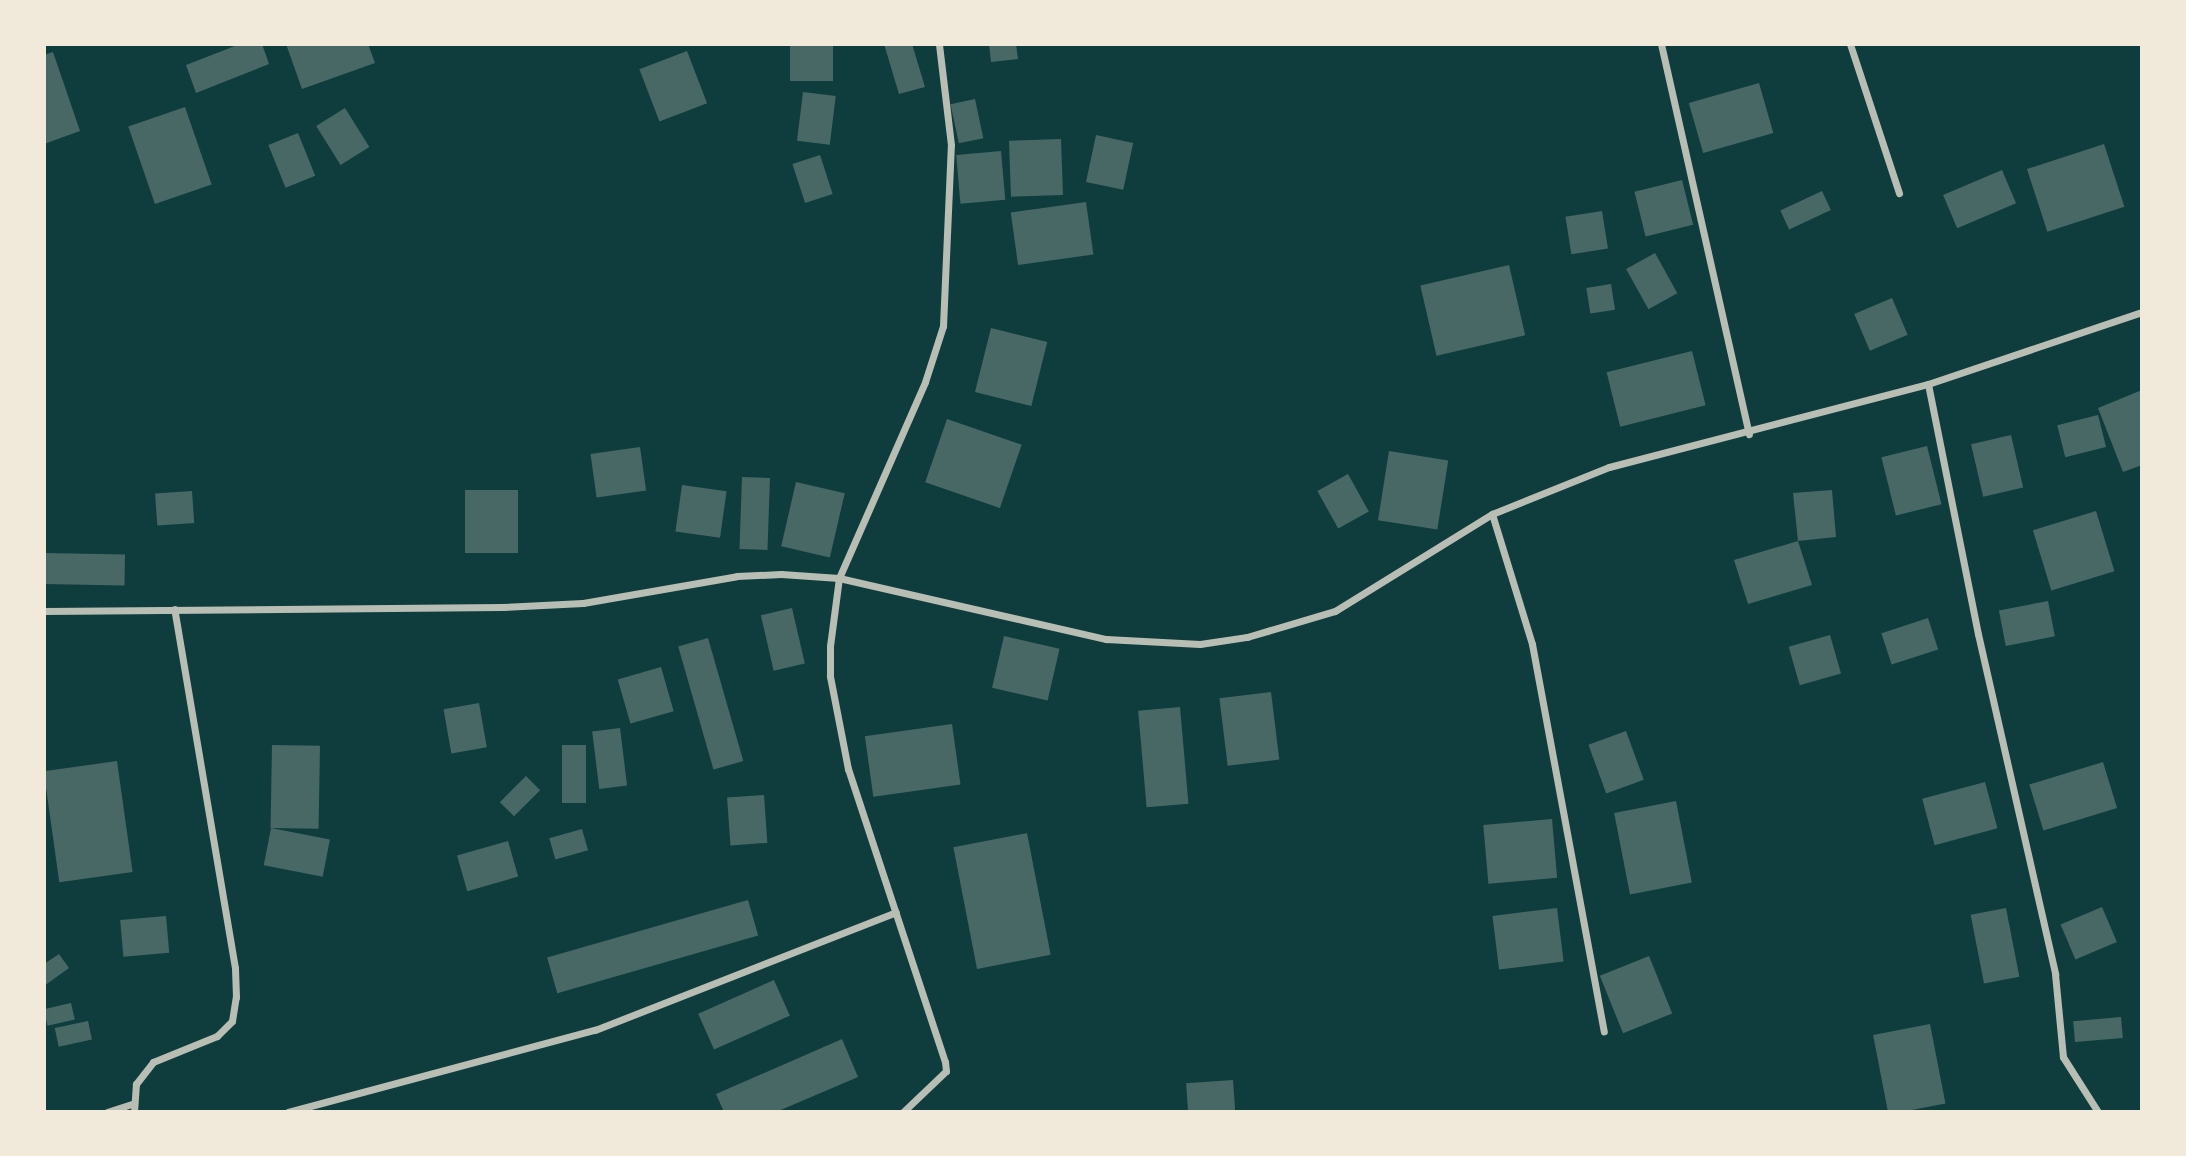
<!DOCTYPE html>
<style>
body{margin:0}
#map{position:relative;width:2186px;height:1156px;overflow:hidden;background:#0f3d3e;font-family:Poppins,sans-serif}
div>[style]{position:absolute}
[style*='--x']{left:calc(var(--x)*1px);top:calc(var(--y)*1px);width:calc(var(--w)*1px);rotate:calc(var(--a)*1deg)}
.building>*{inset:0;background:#486865;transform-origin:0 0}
.minor>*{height:7px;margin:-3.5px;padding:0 3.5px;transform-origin:3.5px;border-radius:3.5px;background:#b8beb3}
span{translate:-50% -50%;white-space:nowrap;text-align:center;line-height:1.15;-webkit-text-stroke:7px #f1e9da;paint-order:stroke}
.frame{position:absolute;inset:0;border:46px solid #f1e9da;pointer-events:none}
</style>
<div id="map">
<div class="building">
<div style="clip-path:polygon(240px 44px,262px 44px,269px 64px,196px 93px,186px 65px)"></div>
<div style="clip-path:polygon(286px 44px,368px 44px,375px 63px,302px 89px)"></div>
<div style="left:790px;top:44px;width:43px;height:37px"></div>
<div style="clip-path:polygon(884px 44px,912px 44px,925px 87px,899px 94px)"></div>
<div style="clip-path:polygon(989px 44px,1016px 44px,1018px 59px,991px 62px)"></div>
<div style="left:687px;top:51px;width:56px;height:51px;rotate:69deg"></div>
<div style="clip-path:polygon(53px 52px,80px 131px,44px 144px,44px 55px)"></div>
<div style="left:1759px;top:83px;width:52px;height:73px;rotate:74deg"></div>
<div style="left:803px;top:92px;width:33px;height:49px;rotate:7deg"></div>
<div style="left:975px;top:99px;width:40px;height:25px;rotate:78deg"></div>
<div style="left:185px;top:107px;width:82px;height:60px;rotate:71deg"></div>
<div style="left:345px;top:108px;width:46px;height:34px;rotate:58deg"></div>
<div style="left:298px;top:133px;width:46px;height:32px;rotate:68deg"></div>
<div style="left:1096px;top:135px;width:38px;height:48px;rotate:12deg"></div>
<div style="left:1061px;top:139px;width:56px;height:52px;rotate:88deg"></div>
<div style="left:2104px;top:144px;width:66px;height:81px;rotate:72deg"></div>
<div style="left:1001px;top:151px;width:49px;height:45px;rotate:85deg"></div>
<div style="left:820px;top:155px;width:41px;height:29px;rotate:72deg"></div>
<div style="left:2002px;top:170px;width:36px;height:64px;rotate:67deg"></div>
<div style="left:1682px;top:180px;width:46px;height:49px;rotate:76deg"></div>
<div style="left:1822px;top:191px;width:21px;height:46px;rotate:65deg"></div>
<div style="left:1086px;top:202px;width:53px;height:76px;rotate:82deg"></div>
<div style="left:1602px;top:211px;width:38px;height:37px;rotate:81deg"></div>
<div style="left:1655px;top:253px;width:46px;height:33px;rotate:61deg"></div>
<div style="left:1509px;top:265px;width:72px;height:91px;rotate:77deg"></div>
<div style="left:1611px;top:284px;width:26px;height:25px;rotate:81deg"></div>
<div style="left:1892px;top:298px;width:40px;height:41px;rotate:67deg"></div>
<div style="left:991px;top:328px;width:58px;height:66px;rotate:14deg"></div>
<div style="left:1692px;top:351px;width:56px;height:88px;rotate:76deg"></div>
<div style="clip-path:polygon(2142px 390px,2142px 465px,2123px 472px,2098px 408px)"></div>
<div style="left:2098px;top:415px;width:33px;height:42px;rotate:76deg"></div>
<div style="left:947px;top:419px;width:79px;height:67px;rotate:19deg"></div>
<div style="left:2011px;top:435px;width:54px;height:41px;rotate:77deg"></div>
<div style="left:1927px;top:446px;width:60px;height:47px;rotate:76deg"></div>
<div style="left:640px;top:447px;width:44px;height:50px;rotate:82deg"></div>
<div style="left:1389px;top:451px;width:60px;height:70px;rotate:9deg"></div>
<div style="left:1348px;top:474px;width:43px;height:35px;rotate:61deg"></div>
<div style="left:742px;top:477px;width:28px;height:72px;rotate:2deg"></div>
<div style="left:796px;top:482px;width:50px;height:66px;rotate:13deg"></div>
<div style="left:682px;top:485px;width:45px;height:47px;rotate:8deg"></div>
<div style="left:465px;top:490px;width:53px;height:63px"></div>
<div style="clip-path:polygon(1832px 490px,1836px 537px,1798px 541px,1812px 585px,1748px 604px,1734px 560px,1798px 541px,1793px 493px)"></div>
<div style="left:192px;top:491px;width:32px;height:37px;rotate:86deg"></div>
<div style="left:2096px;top:511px;width:63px;height:66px;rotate:73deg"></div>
<div style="left:44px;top:553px;width:81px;height:31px;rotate:1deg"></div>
<div style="left:2048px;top:601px;width:36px;height:50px;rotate:79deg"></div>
<div style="left:792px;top:608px;width:57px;height:32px;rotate:77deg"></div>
<div style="left:1928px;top:618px;width:33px;height:49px;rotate:72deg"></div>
<div style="left:1830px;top:635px;width:40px;height:43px;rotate:74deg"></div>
<div style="left:1004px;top:636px;width:57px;height:53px;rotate:13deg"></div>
<div style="left:708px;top:638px;width:128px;height:31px;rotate:74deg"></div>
<div style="left:661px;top:667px;width:46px;height:45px;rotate:74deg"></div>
<div style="left:1271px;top:692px;width:68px;height:52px;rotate:83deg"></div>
<div style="left:479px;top:703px;width:45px;height:36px;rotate:80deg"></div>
<div style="left:1180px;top:707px;width:97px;height:42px;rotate:85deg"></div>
<div style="left:952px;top:724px;width:61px;height:88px;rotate:82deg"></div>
<div style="left:620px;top:728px;width:58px;height:28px;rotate:83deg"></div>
<div style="left:1626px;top:731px;width:52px;height:40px;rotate:70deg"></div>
<div style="left:272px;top:745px;width:48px;height:83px;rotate:1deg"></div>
<div style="left:562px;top:745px;width:24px;height:58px"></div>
<div style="left:117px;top:761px;width:112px;height:74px;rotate:82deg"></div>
<div style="left:2103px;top:762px;width:48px;height:77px;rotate:73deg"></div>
<div style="left:526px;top:776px;width:20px;height:37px;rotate:45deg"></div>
<div style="left:1985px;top:782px;width:48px;height:65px;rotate:75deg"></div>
<div style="left:764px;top:795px;width:48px;height:37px;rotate:86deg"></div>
<div style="left:1676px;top:801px;width:83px;height:63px;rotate:79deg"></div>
<div style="left:1552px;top:819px;width:59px;height:69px;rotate:85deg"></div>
<div style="left:271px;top:828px;width:60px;height:38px;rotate:11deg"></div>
<div style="left:582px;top:829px;width:22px;height:34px;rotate:74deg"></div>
<div style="left:1027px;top:833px;width:124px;height:75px;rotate:79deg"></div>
<div style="left:508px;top:841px;width:37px;height:53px;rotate:74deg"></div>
<div style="left:748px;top:900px;width:37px;height:209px;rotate:74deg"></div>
<div style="left:2102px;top:907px;width:38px;height:45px;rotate:67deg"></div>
<div style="left:1557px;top:908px;width:54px;height:65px;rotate:83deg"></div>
<div style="left:2006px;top:908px;width:70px;height:36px;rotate:79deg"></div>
<div style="left:166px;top:916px;width:37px;height:46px;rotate:85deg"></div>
<div style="clip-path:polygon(59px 954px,69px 968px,44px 986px,44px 964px)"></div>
<div style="left:1649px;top:956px;width:62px;height:53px;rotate:68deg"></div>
<div style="left:774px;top:980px;width:39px;height:83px;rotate:66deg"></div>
<div style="left:71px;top:1003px;width:17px;height:28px;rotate:77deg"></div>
<div style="left:2121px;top:1017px;width:21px;height:48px;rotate:85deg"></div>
<div style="left:88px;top:1021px;width:19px;height:34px;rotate:78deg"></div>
<div style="left:1930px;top:1024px;width:81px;height:58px;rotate:79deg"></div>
<div style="clip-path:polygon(842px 1039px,858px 1077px,776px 1112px,724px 1112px,716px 1094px)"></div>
<div style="left:1233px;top:1080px;width:32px;height:47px;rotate:86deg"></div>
</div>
<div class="minor">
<div style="--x:1661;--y:44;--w:400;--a:77.3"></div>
<div style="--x:1850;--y:44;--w:157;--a:71.8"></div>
<div style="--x:1928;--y:384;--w:255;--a:78.7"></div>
<div style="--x:1978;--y:634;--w:349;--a:77.2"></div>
<div style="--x:2055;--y:974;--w:83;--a:84.5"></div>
<div style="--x:2063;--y:1057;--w:65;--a:57.5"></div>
<div style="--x:1492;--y:514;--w:136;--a:72.9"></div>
<div style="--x:1532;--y:644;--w:394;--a:79.5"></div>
<div style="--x:44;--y:611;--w:458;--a:-0.5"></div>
<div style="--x:502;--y:607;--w:81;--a:-2.8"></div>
<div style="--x:583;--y:603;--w:156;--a:-9.9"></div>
<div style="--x:737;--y:576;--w:44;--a:-2.6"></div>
<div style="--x:781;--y:574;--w:58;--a:3.9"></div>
<div style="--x:839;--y:578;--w:274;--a:12.9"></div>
<div style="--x:1106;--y:639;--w:94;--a:3"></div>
<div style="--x:1200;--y:644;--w:48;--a:-8.5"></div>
<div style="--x:1247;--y:637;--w:92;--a:-16.5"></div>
<div style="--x:1335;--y:611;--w:185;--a:-31.7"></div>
<div style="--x:1492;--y:514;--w:126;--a:-21.9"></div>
<div style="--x:1609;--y:467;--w:330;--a:-14.6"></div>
<div style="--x:1928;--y:384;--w:226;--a:-18.6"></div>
<div style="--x:107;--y:1112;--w:26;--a:-18"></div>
<div style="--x:134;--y:1112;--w:28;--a:-86"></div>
<div style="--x:136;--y:1084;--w:28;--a:-52"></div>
<div style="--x:153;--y:1062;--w:69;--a:-22.1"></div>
<div style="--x:217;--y:1036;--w:21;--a:-45"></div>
<div style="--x:232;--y:1021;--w:24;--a:-81"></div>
<div style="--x:236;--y:997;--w:29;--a:-92"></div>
<div style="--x:235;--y:968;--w:364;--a:-99.6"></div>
<div style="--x:288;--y:1112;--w:318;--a:-15"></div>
<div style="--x:595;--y:1030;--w:323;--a:-21.4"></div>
<div style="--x:903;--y:1112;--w:59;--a:-43.6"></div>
<div style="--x:946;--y:1071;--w:9;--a:-96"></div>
<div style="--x:945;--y:1062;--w:309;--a:-108.3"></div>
<div style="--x:848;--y:769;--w:95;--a:-101"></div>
<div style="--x:830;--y:676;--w:30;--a:-90"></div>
<div style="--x:830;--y:646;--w:69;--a:-82.5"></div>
<div style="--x:839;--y:578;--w:214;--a:-66.3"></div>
<div style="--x:925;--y:382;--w:59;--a:-72.2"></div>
<div style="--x:943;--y:326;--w:181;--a:-87.5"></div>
<div style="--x:951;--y:145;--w:102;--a:-96.8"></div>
</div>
<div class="frame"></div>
</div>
